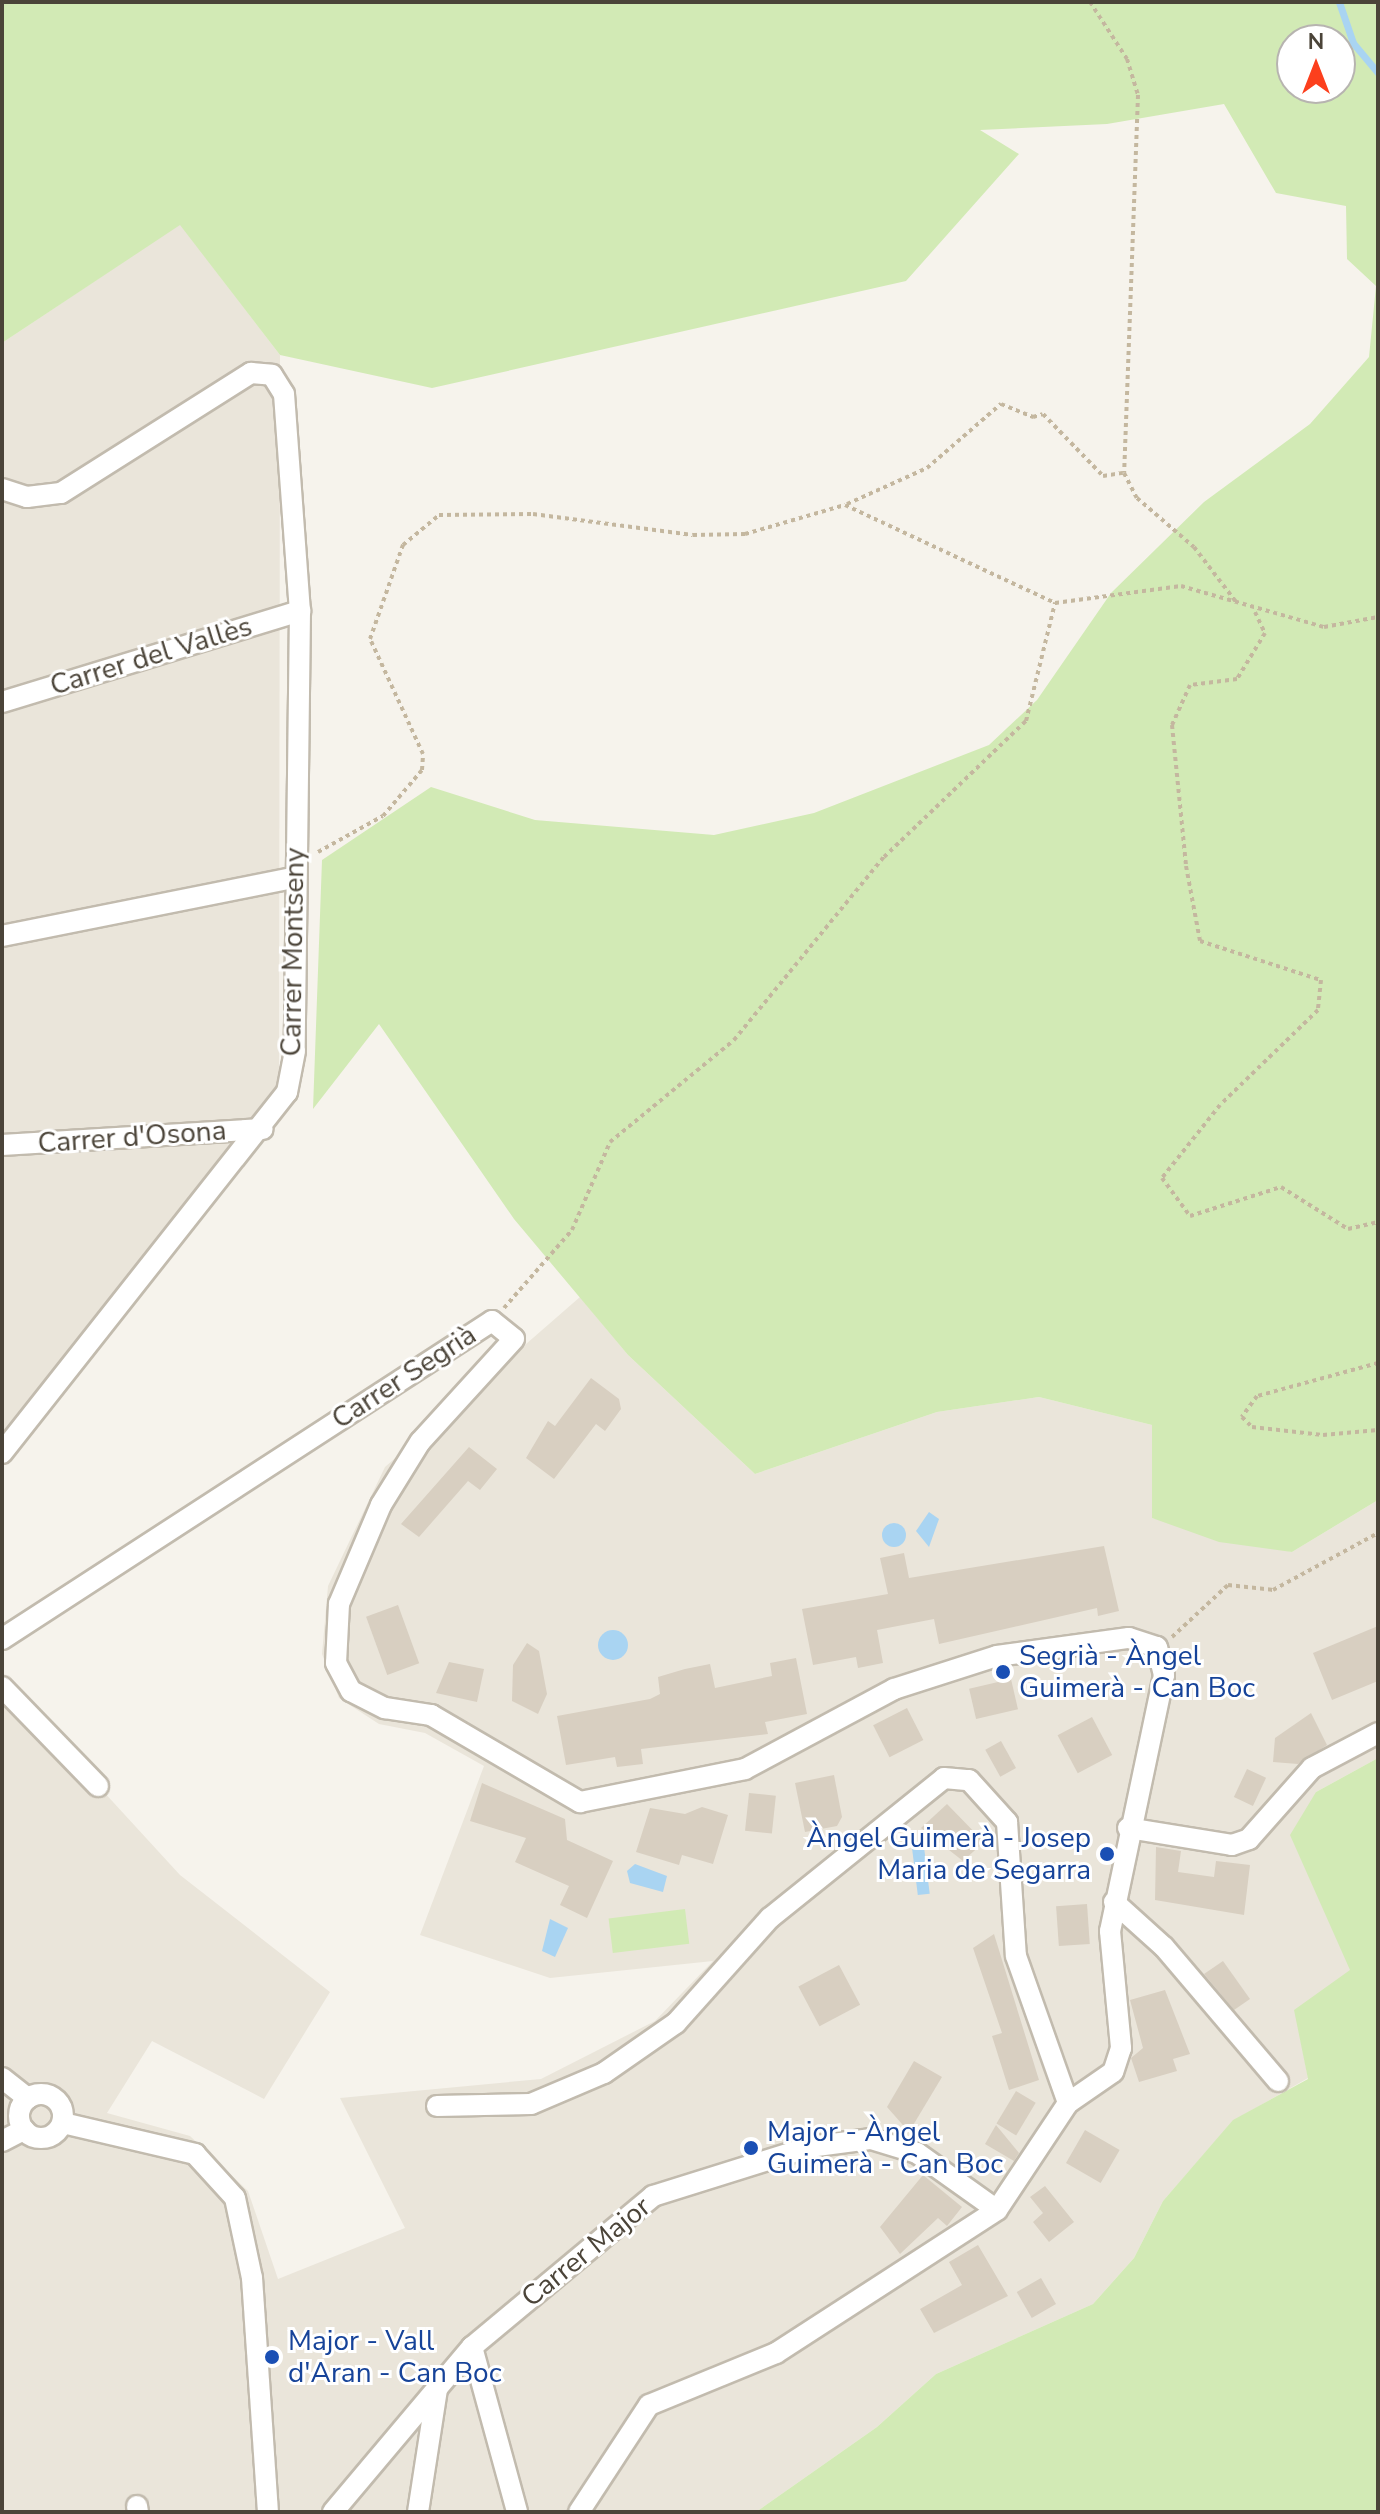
<!DOCTYPE html>
<meta charset="utf-8">
<style>
body{margin:0}
#map{position:relative;width:1380px;height:2514px;overflow:hidden;background:#f6f3ec;font-family:"Nunito Sans",sans-serif}
div>[style]{position:absolute}
[style*='--x']{left:calc(var(--x)*1px);top:calc(var(--y)*1px);width:calc(var(--w)*1px);rotate:calc(var(--a)*1deg)}
.residential>*{inset:0;background:#eae5da}
.green>*{inset:0;background:#d2eab5;transform-origin:0 0}
.water>*{inset:0;background:#a9d4f2;transform-origin:0 0}
.round{border-radius:50%}
.stream>*{height:7px;margin:-3.5px;padding:0 3.5px;transform-origin:3.5px;border-radius:3.5px;background:#a9d4f2}
.building>*{inset:0;background:#d8cfc1;transform-origin:0 0}
.path>*{height:4px;margin-top:-2px;transform-origin:0;background:repeating-linear-gradient(90deg,#c4b79f 0 4px,transparent 0 8px)}
.roads{filter:drop-shadow(2px 0 #c2bbae) drop-shadow(-2px 0 #c2bbae) drop-shadow(0 2px #c2bbae) drop-shadow(0 -2px #c2bbae)}
.street>*{height:20px;margin:-10px;padding:0 10px;transform-origin:10px;border-radius:10px;background:#fff}
.street>.ring{margin:-10px;padding:0;box-sizing:content-box;background:none;border:20px solid #fff;border-radius:50%}
.dots>*{width:22px;height:22px;translate:-50% -50%;box-sizing:border-box;border:4px solid #fff;border-radius:50%}
span{translate:-50% -50%;white-space:nowrap;text-align:center;line-height:1.15;-webkit-text-stroke:6px #fff;paint-order:stroke}
.street-label{font-size:28px;color:#4b4439}
.transit-label{font-size:28px;color:#164399}
.left{translate:0 -50%;text-align:left}
.right{translate:-100% -50%;text-align:right}
.frame{position:absolute;inset:0;border:4px solid #4b4439;pointer-events:none}
.north{position:absolute;left:1276px;top:24px;width:80px;height:80px;box-sizing:border-box;background:#fff;border:2px solid #b7b4b0;border-radius:50%;rotate:0deg;font-size:22px;font-weight:700;line-height:32px;text-align:center;color:#4b4439}
.north::after{content:'';display:block;margin:auto;width:28px;height:36px;background:#fc3f1d;clip-path:polygon(50% 0,100% 100%,50% 72%,0 100%)}
</style>
<div id="map">
<div class="residential">
<div style="clip-path:polygon(180px 224px,280px 355px,279px 1082px,2px 1435px,2px 343px)"></div>
<div style="clip-path:polygon(580px 1297px,628px 1355px,755px 1474px,937px 1412px,1039px 1397px,1152px 1425px,1152px 1518px,1292px 1552px,1378px 1500px,1378px 1758px,1316px 1792px,1328px 1907px,1351px 1971px,1295px 2010px,1308px 2078px,1233px 2121px,1163px 2201px,1134px 2258px,1093px 2304px,936px 2374px,877px 2427px,756px 2512px,2px 2512px,2px 1681px,180px 1875px,330px 1992px,264px 2099px,152px 2041px,107px 2113px,190px 2136px,248px 2191px,278px 2279px,405px 2228px,340px 2098px,541px 2079px,655px 2021px,713px 1961px,550px 1978px,420px 1935px,484px 1766px,425px 1733px,379px 1724px,339px 1698px,322px 1654px,328px 1586px,385px 1467px)"></div>
</div>
<div class="green">
<div style="clip-path:polygon(evenodd,2px 2px,1378px 2px,1378px 1500px,1292px 1552px,1219px 1542px,1152px 1518px,1152px 1425px,1039px 1397px,937px 1412px,755px 1474px,628px 1355px,514px 1219px,379px 1024px,313px 1109px,322px 860px,431px 787px,535px 820px,714px 835px,814px 813px,989px 745px,1037px 700px,1111px 593px,1204px 502px,1310px 424px,1369px 357px,1376px 286px,1347px 259px,1346px 206px,1276px 193px,1224px 104px,1107px 124px,980px 130px,1019px 154px,906px 281px,432px 388px,280px 355px,180px 225px,2px 343px,2px 2px,1292px 40px,1340px 40px,1340px 88px,1292px 88px,1292px 40px)"></div>
<div style="clip-path:polygon(1378px 1758px,1378px 2512px,756px 2512px,877px 2427px,936px 2374px,1093px 2304px,1134px 2258px,1163px 2201px,1233px 2120px,1308px 2079px,1294px 2010px,1350px 1970px,1290px 1835px,1316px 1792px)"></div>
<div style="left:685px;top:1909px;width:35px;height:77px;rotate:83deg"></div>
</div>
<div class="water">
<div style="clip-path:polygon(929px 1512px,939px 1519px,929px 1547px,916px 1531px)"></div>
<div class="round" style="left:882px;top:1523px;width:24px;height:24px"></div>
<div class="round" style="left:598px;top:1630px;width:30px;height:30px"></div>
<div style="left:924px;top:1847px;width:47px;height:12px;rotate:83deg"></div>
<div style="clip-path:polygon(635px 1864px,667px 1876px,663px 1892px,630px 1883px,627px 1871px)"></div>
<div style="clip-path:polygon(550px 1919px,568px 1928px,555px 1957px,542px 1951px)"></div>
</div>
<div class="stream">
<div style="--x:1339;--y:2;--w:43;--a:71.1"></div>
<div style="--x:1353;--y:43;--w:39;--a:50"></div>
</div>
<div class="building">
<div style="clip-path:polygon(591px 1378px,619px 1399px,621px 1409px,605px 1431px,596px 1424px,554px 1479px,526px 1458px,548px 1421px,555px 1426px)"></div>
<div style="clip-path:polygon(469px 1447px,497px 1469px,480px 1490px,468px 1481px,419px 1537px,401px 1524px)"></div>
<div style="clip-path:polygon(1104px 1546px,1119px 1611px,1098px 1616px,1097px 1608px,939px 1644px,934px 1619px,877px 1630px,883px 1663px,858px 1668px,856px 1657px,813px 1665px,802px 1609px,888px 1594px,880px 1558px,904px 1553px,909px 1578px)"></div>
<div style="left:398px;top:1605px;width:62px;height:34px;rotate:70deg"></div>
<div style="clip-path:polygon(1378px 1626px,1378px 1681px,1332px 1700px,1313px 1653px)"></div>
<div style="clip-path:polygon(527px 1643px,539px 1651px,547px 1694px,538px 1714px,512px 1701px,513px 1665px)"></div>
<div style="clip-path:polygon(796px 1658px,807px 1714px,765px 1722px,768px 1734px,641px 1749px,643px 1764px,617px 1767px,615px 1757px,566px 1765px,557px 1716px,650px 1699px,660px 1694px,658px 1677px,685px 1669px,710px 1664px,715px 1688px,772px 1676px,770px 1663px)"></div>
<div style="clip-path:polygon(449px 1662px,484px 1669px,477px 1702px,436px 1693px)"></div>
<div style="left:1011px;top:1679px;width:31px;height:43px;rotate:77deg"></div>
<div style="left:907px;top:1708px;width:36px;height:38px;rotate:63deg"></div>
<div style="clip-path:polygon(1311px 1713px,1327px 1745px,1298px 1764px,1273px 1762px,1275px 1738px)"></div>
<div style="left:1092px;top:1717px;width:43px;height:39px;rotate:62deg"></div>
<div style="left:1001px;top:1741px;width:31px;height:18px;rotate:61deg"></div>
<div style="left:1247px;top:1769px;width:21px;height:31px;rotate:25deg"></div>
<div style="clip-path:polygon(834px 1775px,842px 1817px,837px 1826px,805px 1832px,795px 1783px)"></div>
<div style="clip-path:polygon(482px 1783px,565px 1819px,567px 1840px,613px 1861px,587px 1918px,560px 1905px,569px 1886px,515px 1862px,526px 1838px,470px 1821px)"></div>
<div style="left:749px;top:1793px;width:27px;height:38px;rotate:6deg"></div>
<div style="clip-path:polygon(947px 1804px,984px 1842px,963px 1861px,921px 1828px)"></div>
<div style="clip-path:polygon(702px 1807px,728px 1815px,713px 1864px,682px 1855px,679px 1865px,636px 1852px,650px 1808px,685px 1814px)"></div>
<div style="clip-path:polygon(1156px 1847px,1181px 1851px,1178px 1872px,1214px 1877px,1216px 1861px,1250px 1865px,1244px 1915px,1155px 1900px)"></div>
<div style="left:1087px;top:1904px;width:40px;height:31px;rotate:86deg"></div>
<div style="clip-path:polygon(994px 1934px,1039px 2080px,1009px 2090px,992px 2036px,1002px 2033px,973px 1948px)"></div>
<div style="clip-path:polygon(1223px 1961px,1250px 1999px,1234px 2010px,1204px 1974px)"></div>
<div style="left:839px;top:1965px;width:45px;height:46px;rotate:62deg"></div>
<div style="clip-path:polygon(1165px 1990px,1190px 2054px,1173px 2059px,1177px 2071px,1139px 2082px,1131px 2058px,1143px 2048px,1130px 2000px)"></div>
<div style="clip-path:polygon(914px 2061px,942px 2077px,909px 2132px,887px 2107px)"></div>
<div style="left:1016px;top:2091px;width:23px;height:38px;rotate:31deg"></div>
<div style="clip-path:polygon(996px 2125px,1019px 2153px,1014px 2161px,985px 2144px)"></div>
<div style="left:1085px;top:2130px;width:40px;height:38px;rotate:30deg"></div>
<div style="clip-path:polygon(923px 2175px,962px 2207px,947px 2226px,938px 2218px,900px 2254px,880px 2227px)"></div>
<div style="clip-path:polygon(1045px 2186px,1074px 2222px,1049px 2242px,1033px 2222px,1043px 2213px,1030px 2197px)"></div>
<div style="clip-path:polygon(978px 2245px,1008px 2296px,934px 2333px,920px 2309px,962px 2285px,949px 2262px)"></div>
<div style="left:1041px;top:2278px;width:30px;height:28px;rotate:60deg"></div>
</div>
<div class="path">
<div style="--x:1090;--y:2;--w:68;--a:57"></div>
<div style="--x:1127;--y:59;--w:38;--a:73"></div>
<div style="--x:1138;--y:95;--w:378;--a:92.1"></div>
<div style="--x:1124;--y:473;--w:28;--a:63"></div>
<div style="--x:1137;--y:498;--w:75;--a:40.7"></div>
<div style="--x:1194;--y:547;--w:69;--a:52.6"></div>
<div style="--x:847;--y:504;--w:88;--a:-24.2"></div>
<div style="--x:927;--y:468;--w:98;--a:-40.9"></div>
<div style="--x:1001;--y:404;--w:35;--a:22"></div>
<div style="--x:1033;--y:417;--w:10;--a:-17"></div>
<div style="--x:1043;--y:414;--w:86;--a:45.9"></div>
<div style="--x:1103;--y:476;--w:20;--a:-9"></div>
<div style="--x:1255;--y:612;--w:23;--a:65"></div>
<div style="--x:1265;--y:633;--w:54;--a:121.3"></div>
<div style="--x:1237;--y:679;--w:47;--a:172.7"></div>
<div style="--x:1190;--y:685;--w:44;--a:114.2"></div>
<div style="--x:1172;--y:725;--w:142;--a:84.3"></div>
<div style="--x:1186;--y:866;--w:76;--a:79.4"></div>
<div style="--x:1200;--y:941;--w:127;--a:17.9"></div>
<div style="--x:1321;--y:980;--w:30;--a:96"></div>
<div style="--x:1318;--y:1010;--w:136;--a:135.9"></div>
<div style="--x:1220;--y:1105;--w:93;--a:128.5"></div>
<div style="--x:1162;--y:1178;--w:47;--a:53.6"></div>
<div style="--x:1190;--y:1216;--w:96;--a:-17.7"></div>
<div style="--x:1281;--y:1187;--w:79;--a:32.1"></div>
<div style="--x:1348;--y:1229;--w:31;--a:-13"></div>
<div style="--x:318;--y:852;--w:74;--a:-29"></div>
<div style="--x:383;--y:816;--w:60;--a:-49.7"></div>
<div style="--x:422;--y:770;--w:16;--a:-86"></div>
<div style="--x:423;--y:754;--w:127;--a:-114.7"></div>
<div style="--x:370;--y:639;--w:100;--a:-70.7"></div>
<div style="--x:403;--y:545;--w:47;--a:-39.8"></div>
<div style="--x:439;--y:515;--w:94;--a:-0.6"></div>
<div style="--x:533;--y:514;--w:161;--a:7.5"></div>
<div style="--x:693;--y:535;--w:52;--a:-1.1"></div>
<div style="--x:745;--y:534;--w:104;--a:-16.2"></div>
<div style="--x:845;--y:505;--w:232;--a:25"></div>
<div style="--x:504;--y:1308;--w:103;--a:-48.9"></div>
<div style="--x:572;--y:1230;--w:96;--a:-66.6"></div>
<div style="--x:610;--y:1142;--w:161;--a:-39.4"></div>
<div style="--x:734;--y:1040;--w:237;--a:-50.7"></div>
<div style="--x:884;--y:857;--w:197;--a:-43.8"></div>
<div style="--x:1026;--y:721;--w:122;--a:-76.2"></div>
<div style="--x:1055;--y:603;--w:127;--a:-7.7"></div>
<div style="--x:1181;--y:586;--w:149;--a:16"></div>
<div style="--x:1324;--y:627;--w:55;--a:-10.5"></div>
<div style="--x:1378;--y:1363;--w:125;--a:164.7"></div>
<div style="--x:1257;--y:1396;--w:26;--a:126"></div>
<div style="--x:1242;--y:1417;--w:14;--a:45"></div>
<div style="--x:1252;--y:1427;--w:71;--a:6.4"></div>
<div style="--x:1323;--y:1435;--w:55;--a:-5.2"></div>
<div style="--x:1172;--y:1637;--w:76;--a:-42.9"></div>
<div style="--x:1228;--y:1585;--w:45;--a:6.3"></div>
<div style="--x:1273;--y:1590;--w:119;--a:-28.5"></div>
</div>
<div class="roads">
<div class="street">
<div style="--x:2;--y:489;--w:26;--a:18"></div>
<div style="--x:27;--y:497;--w:34;--a:-7"></div>
<div style="--x:61;--y:493;--w:225;--a:-32.3"></div>
<div style="--x:251;--y:373;--w:21;--a:5"></div>
<div style="--x:272;--y:375;--w:22;--a:58"></div>
<div style="--x:284;--y:394;--w:218;--a:85.8"></div>
<div style="--x:300;--y:611;--w:440;--a:90.7"></div>
<div style="--x:295;--y:1051;--w:42;--a:101"></div>
<div style="--x:287;--y:1092;--w:460;--a:128.3"></div>
<div style="--x:2;--y:702;--w:312;--a:-17"></div>
<div style="--x:2;--y:936;--w:297;--a:-11.3"></div>
<div style="--x:2;--y:1145;--w:261;--a:-3.5"></div>
<div style="--x:2;--y:1639;--w:584;--a:-32.98"></div>
<div style="--x:492;--y:1321;--w:28;--a:39"></div>
<div style="--x:514;--y:1339;--w:139;--a:132.4"></div>
<div style="--x:420;--y:1442;--w:74;--a:121.8"></div>
<div style="--x:381;--y:1505;--w:108;--a:113"></div>
<div style="--x:339;--y:1604;--w:59;--a:92.9"></div>
<div style="--x:336;--y:1663;--w:32;--a:62"></div>
<div style="--x:351;--y:1691;--w:38;--a:27"></div>
<div style="--x:385;--y:1708;--w:47;--a:8.7"></div>
<div style="--x:431;--y:1715;--w:173;--a:30.3"></div>
<div style="--x:580;--y:1802;--w:168;--a:-11.3"></div>
<div style="--x:745;--y:1769;--w:169;--a:-28.2"></div>
<div style="--x:894;--y:1689;--w:108;--a:-17.8"></div>
<div style="--x:997;--y:1656;--w:133;--a:-7.8"></div>
<div style="--x:1129;--y:1638;--w:29;--a:18"></div>
<div style="--x:1157;--y:1647;--w:29;--a:76"></div>
<div style="--x:1164;--y:1675;--w:262;--a:101.9"></div>
<div style="--x:1110;--y:1931;--w:118;--a:84.6"></div>
<div style="--x:1121;--y:2048;--w:25;--a:108"></div>
<div style="--x:1113;--y:2072;--w:55;--a:145.4"></div>
<div style="--x:1068;--y:2103;--w:128;--a:123.6"></div>
<div style="--x:997;--y:2210;--w:263;--a:147.1"></div>
<div style="--x:776;--y:2353;--w:137;--a:157.7"></div>
<div style="--x:649;--y:2405;--w:128;--a:123.2"></div>
<div style="--x:2;--y:1687;--w:138;--a:45.9"></div>
<div style="--x:1128;--y:1828;--w:105;--a:9.3"></div>
<div style="--x:1232;--y:1845;--w:18;--a:-19"></div>
<div style="--x:1249;--y:1839;--w:95;--a:-48.4"></div>
<div style="--x:1312;--y:1768;--w:75;--a:-27.9"></div>
<div style="--x:1114;--y:1902;--w:67;--a:42"></div>
<div style="--x:1164;--y:1947;--w:176;--a:49.6"></div>
<div style="--x:2;--y:2078;--w:33;--a:38"></div>
<div class="ring" style="left:19px;top:2094px;width:24px;height:24px"></div>
<div style="--x:437;--y:2106;--w:94;--a:-1.2"></div>
<div style="--x:531;--y:2104;--w:79;--a:-23"></div>
<div style="--x:604;--y:2073;--w:88;--a:-34.8"></div>
<div style="--x:676;--y:2023;--w:141;--a:-48.2"></div>
<div style="--x:770;--y:1918;--w:223;--a:-38.8"></div>
<div style="--x:944;--y:1778;--w:25;--a:5"></div>
<div style="--x:969;--y:1780;--w:57;--a:47.9"></div>
<div style="--x:1007;--y:1822;--w:134;--a:86.2"></div>
<div style="--x:1016;--y:1956;--w:156;--a:70.5"></div>
<div style="--x:63;--y:2123;--w:136;--a:13.2"></div>
<div style="--x:195;--y:2154;--w:59;--a:47.7"></div>
<div style="--x:235;--y:2198;--w:82;--a:78"></div>
<div style="--x:252;--y:2278;--w:235;--a:86.1"></div>
<div style="--x:2;--y:2141;--w:25;--a:-27"></div>
<div style="--x:472;--y:2347;--w:171;--a:74.7"></div>
<div style="--x:137;--y:2506;--w:6;--a:81"></div>
<div style="--x:333;--y:2512;--w:216;--a:-49.9"></div>
<div style="--x:472;--y:2347;--w:236;--a:-39.8"></div>
<div style="--x:653;--y:2196;--w:164;--a:-17.4"></div>
<div style="--x:809;--y:2147;--w:63;--a:-7.4"></div>
<div style="--x:871;--y:2139;--w:48;--a:16.9"></div>
<div style="--x:917;--y:2153;--w:98;--a:35.5"></div>
<div style="--x:418;--y:2512;--w:131;--a:-81.2"></div>
</div>
</div>
<div class="dots">
<div style="left:1003px;top:1672px;background:#1a4fb4"></div>
<div style="left:1107px;top:1854px;background:#1a4fb4"></div>
<div style="left:751px;top:2148px;background:#1a4fb4"></div>
<div style="left:272px;top:2357px;background:#1a4fb4"></div>
</div>
<div class="street-label">
<span style="left:151px;top:656px;rotate:-17deg">Carrer del Vallès</span>
<span style="left:293px;top:952px;rotate:-89deg">Carrer Montseny</span>
<span style="left:132px;top:1137px;rotate:-4deg">Carrer d'Osona</span>
<span style="left:404px;top:1377px;rotate:-33deg">Carrer Segrià</span>
<span style="left:586px;top:2252px;rotate:-39deg">Carrer Major</span>
</div>
<div class="transit-label">
<span class="left" style="left:1019px;top:1672px">Segrià - Àngel<br>Guimerà - Can Boc</span>
<span class="right" style="left:1091px;top:1854px">Àngel Guimerà - Josep<br>Maria de Segarra</span>
<span class="left" style="left:767px;top:2148px">Major - Àngel<br>Guimerà - Can Boc</span>
<span class="left" style="left:288px;top:2357px">Major - Vall<br>d'Aran - Can Boc</span>
</div>
<div class="frame"></div>
<div class="north">N</div>
</div>
